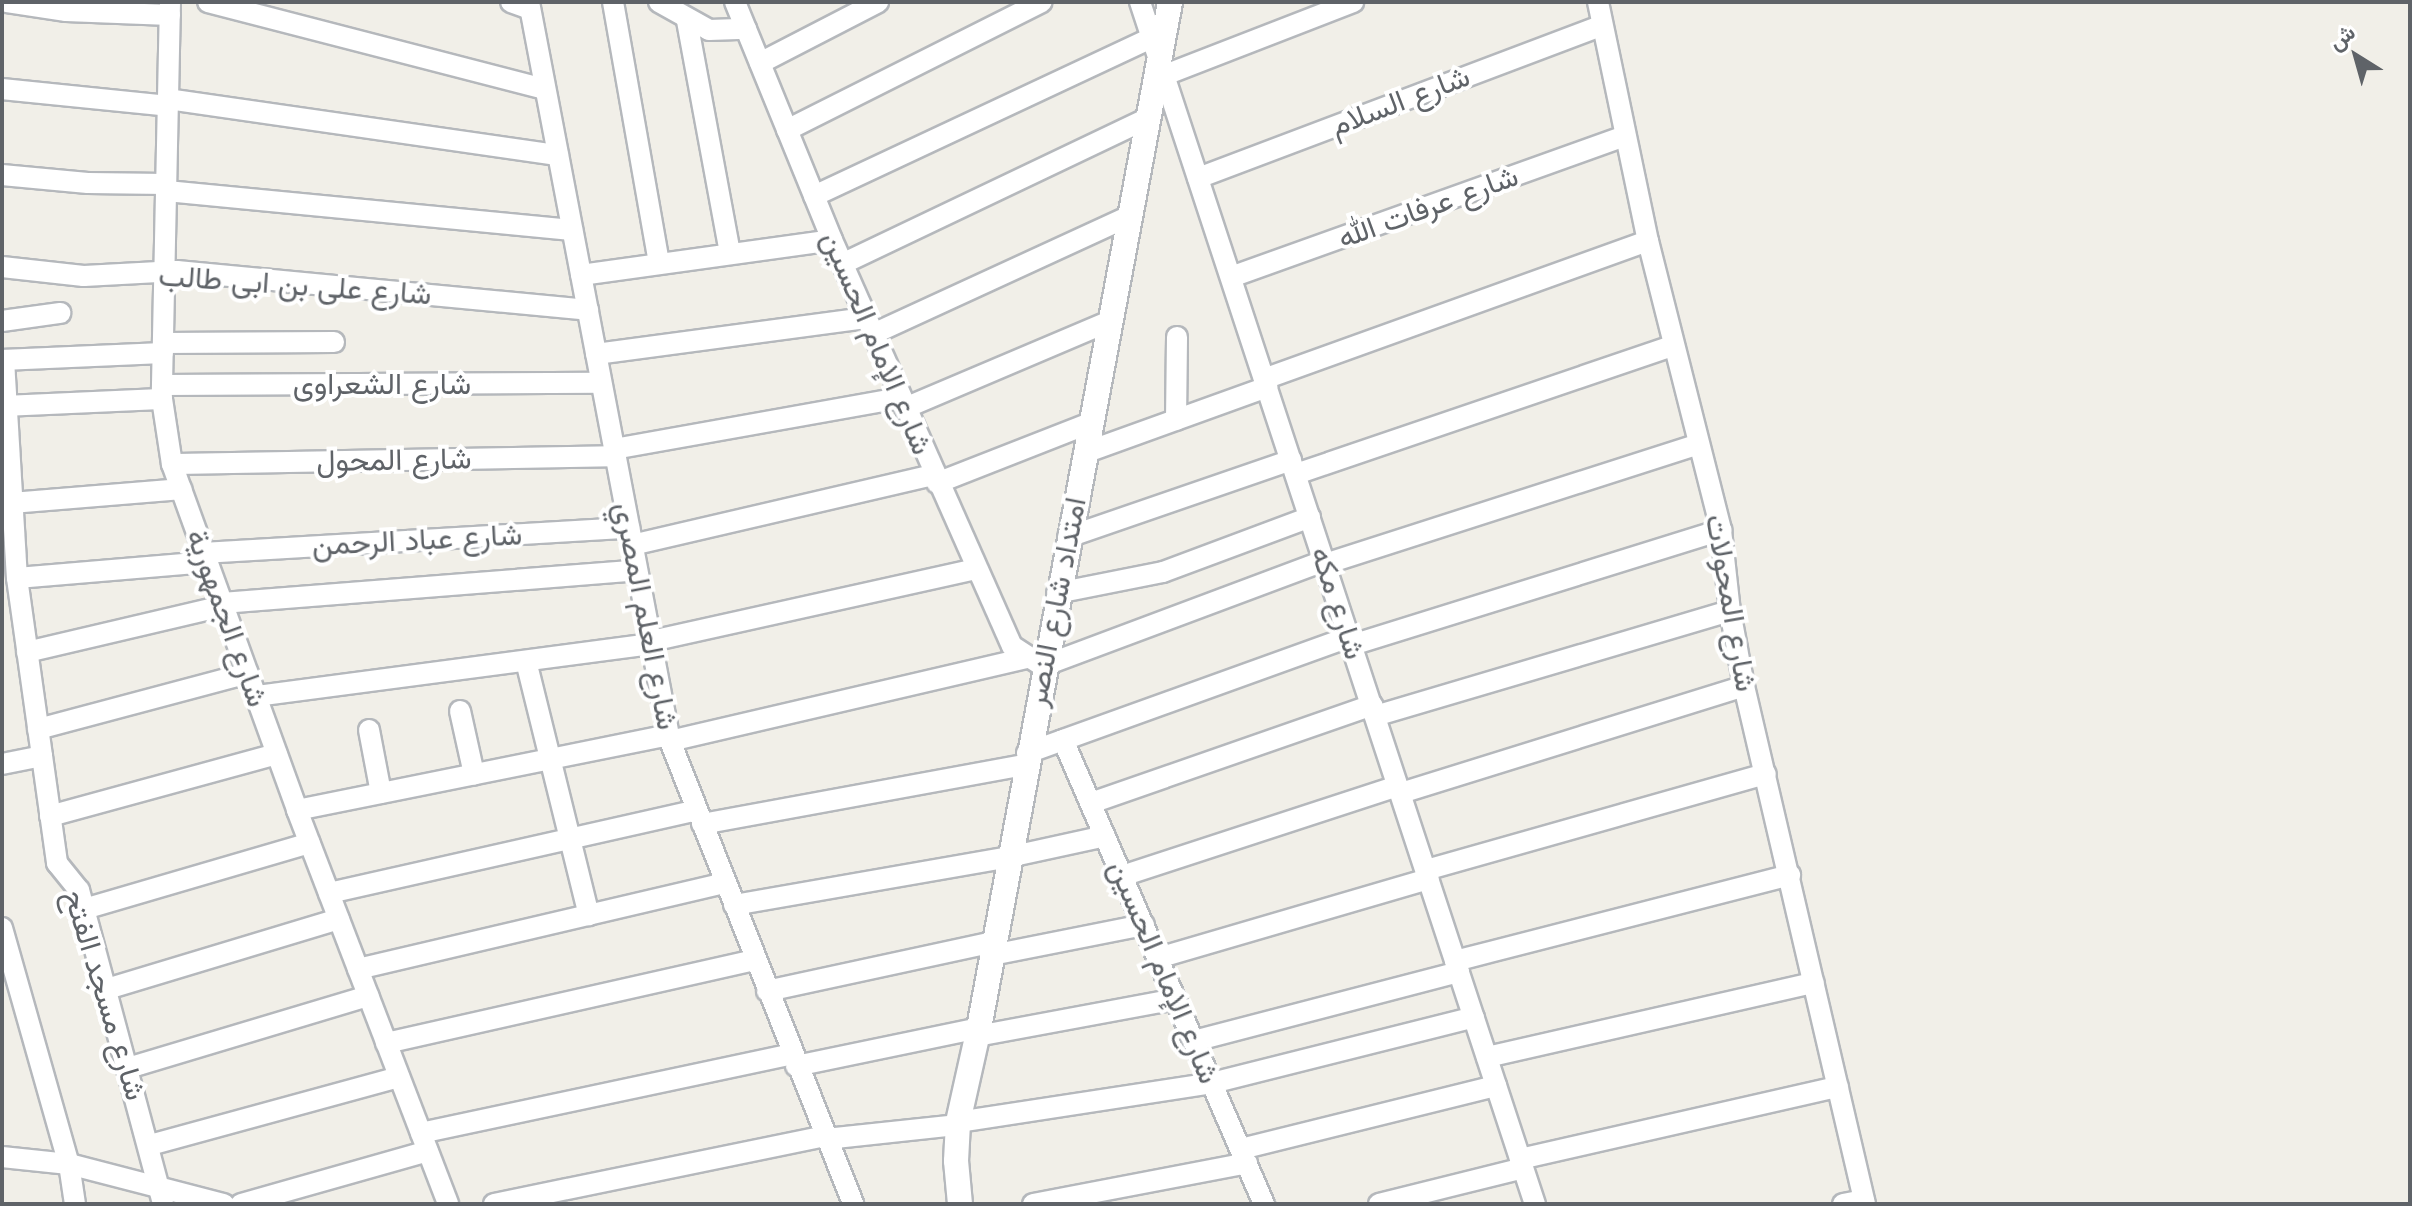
<!DOCTYPE html>
<meta charset="utf-8">
<style>
body{margin:0}
#map{position:relative;width:2412px;height:1206px;overflow:hidden;background:#f1efe8;font-family:Jost,Vazirmatn,sans-serif}
div>[style]{position:absolute}
[style*='--x']{left:calc(var(--x)*1px);top:calc(var(--y)*1px);width:calc(var(--w)*1px);rotate:calc(var(--a)*1deg)}
.roads{filter:drop-shadow(2px 0 #b5b8bc) drop-shadow(-2px 0 #b5b8bc) drop-shadow(0 2px #b5b8bc) drop-shadow(0 -2px #b5b8bc)}
.minor>*{height:20px;margin:-10px;padding:0 10px;transform-origin:10px;border-radius:10px;background:#fff}
.tertiary>*{height:24px;margin:-12px;padding:0 12px;transform-origin:12px;border-radius:12px;background:#fff}
span{translate:-50% -50%;white-space:nowrap;text-align:center;line-height:1.15;-webkit-text-stroke:8px #fff;paint-order:stroke}
.street-label{font-size:30px;color:#5f6368}
.frame{position:absolute;inset:0;border:4px solid #5f6368;pointer-events:none}
.north{position:absolute;left:2316px;top:16px;width:80px;height:80px;-webkit-text-stroke:6px #fff;paint-order:stroke;rotate:323deg;font-size:22px;font-weight:700;line-height:32px;text-align:center;color:#5f6368}
.north::after{content:'';display:block;margin:auto;width:28px;height:36px;background:#5f6368;clip-path:polygon(50% 0,100% 100%,50% 72%,0 100%)}
</style>
<div id="map">
<div class="roads">
<div class="minor">
<div style="--x:7;--y:2;--w:60;--a:8.7"></div>
<div style="--x:66;--y:11;--w:104;--a:2.2"></div>
<div style="--x:170;--y:2;--w:397;--a:91.2"></div>
<div style="--x:162;--y:399;--w:66;--a:81.3"></div>
<div style="--x:172;--y:464;--w:368;--a:70.1"></div>
<div style="--x:297;--y:810;--w:422;--a:69"></div>
<div style="--x:208;--y:2;--w:348;--a:14.5"></div>
<div style="--x:511;--y:2;--w:20;--a:20"></div>
<div style="--x:529;--y:2;--w:752;--a:79.2"></div>
<div style="--x:670;--y:741;--w:498;--a:68.4"></div>
<div style="--x:613;--y:2;--w:266;--a:80"></div>
<div style="--x:659;--y:2;--w:57;--a:29.2"></div>
<div style="--x:709;--y:30;--w:37;--a:-2"></div>
<div style="--x:735;--y:2;--w:257;--a:67.8"></div>
<div style="--x:832;--y:240;--w:444;--a:66.1"></div>
<div style="--x:1012;--y:646;--w:37;--a:33"></div>
<div style="--x:1043;--y:666;--w:300;--a:-20.5"></div>
<div style="--x:1140;--y:2;--w:1265;--a:71.81"></div>
<div style="--x:1598;--y:2;--w:244;--a:78.2"></div>
<div style="--x:1648;--y:241;--w:298;--a:75.8"></div>
<div style="--x:1721;--y:530;--w:81;--a:83.7"></div>
<div style="--x:1730;--y:611;--w:76;--a:79.4"></div>
<div style="--x:1744;--y:686;--w:532;--a:76.85"></div>
<div style="--x:687;--y:21;--w:237;--a:79.5"></div>
<div style="--x:760;--y:63;--w:133;--a:-27.3"></div>
<div style="--x:1165;--y:75;--w:202;--a:-21.2"></div>
<div style="--x:2;--y:89;--w:167;--a:5.8"></div>
<div style="--x:168;--y:99;--w:394;--a:8.2"></div>
<div style="--x:787;--y:130;--w:285;--a:-26.7"></div>
<div style="--x:2;--y:175;--w:86;--a:5.3"></div>
<div style="--x:88;--y:183;--w:78;--a:0.7"></div>
<div style="--x:1198;--y:178;--w:432;--a:-20.7"></div>
<div style="--x:166;--y:191;--w:408;--a:5.5"></div>
<div style="--x:814;--y:196;--w:373;--a:-25.1"></div>
<div style="--x:842;--y:264;--w:341;--a:-25.5"></div>
<div style="--x:2;--y:267;--w:82;--a:6.3"></div>
<div style="--x:84;--y:276;--w:93;--a:-3.1"></div>
<div style="--x:177;--y:271;--w:413;--a:5.4"></div>
<div style="--x:581;--y:275;--w:253;--a:-7.9"></div>
<div style="--x:1231;--y:277;--w:418;--a:-19.7"></div>
<div style="--x:2;--y:321;--w:59;--a:-7.9"></div>
<div style="--x:873;--y:334;--w:283;--a:-24.7"></div>
<div style="--x:163;--y:343;--w:171;--a:-0.3"></div>
<div style="--x:596;--y:354;--w:272;--a:-7.6"></div>
<div style="--x:2;--y:360;--w:161;--a:-2.5"></div>
<div style="--x:4;--y:360;--w:218;--a:86.6"></div>
<div style="--x:17;--y:578;--w:288;--a:82"></div>
<div style="--x:57;--y:863;--w:35;--a:51"></div>
<div style="--x:79;--y:890;--w:325;--a:75"></div>
<div style="--x:1264;--y:379;--w:408;--a:-19.8"></div>
<div style="--x:162;--y:385;--w:439;--a:-0.3"></div>
<div style="--x:6;--y:406;--w:156;--a:-2.6"></div>
<div style="--x:905;--y:408;--w:223;--a:-23"></div>
<div style="--x:1176;--y:420;--w:83;--a:-89.3"></div>
<div style="--x:614;--y:449;--w:291;--a:-10.1"></div>
<div style="--x:1084;--y:453;--w:195;--a:-19.8"></div>
<div style="--x:172;--y:464;--w:444;--a:-1"></div>
<div style="--x:1296;--y:474;--w:398;--a:-18.8"></div>
<div style="--x:937;--y:483;--w:164;--a:-21.4"></div>
<div style="--x:12;--y:503;--w:170;--a:-4.7"></div>
<div style="--x:1068;--y:537;--w:236;--a:-19"></div>
<div style="--x:632;--y:545;--w:310;--a:-13.1"></div>
<div style="--x:204;--y:553;--w:426;--a:-3.4"></div>
<div style="--x:1325;--y:564;--w:392;--a:-17.8"></div>
<div style="--x:17;--y:578;--w:191;--a:-4.8"></div>
<div style="--x:1057;--y:593;--w:108;--a:-11.2"></div>
<div style="--x:1163;--y:572;--w:157;--a:-20.5"></div>
<div style="--x:222;--y:603;--w:416;--a:-4.5"></div>
<div style="--x:651;--y:641;--w:332;--a:-12.5"></div>
<div style="--x:1352;--y:645;--w:387;--a:-17.3"></div>
<div style="--x:27;--y:652;--w:201;--a:-13.2"></div>
<div style="--x:526;--y:661;--w:262;--a:76.1"></div>
<div style="--x:256;--y:696;--w:398;--a:-7.5"></div>
<div style="--x:460;--y:711;--w:65;--a:77.5"></div>
<div style="--x:1375;--y:716;--w:370;--a:-16.5"></div>
<div style="--x:38;--y:729;--w:217;--a:-14.9"></div>
<div style="--x:369;--y:730;--w:64;--a:79.2"></div>
<div style="--x:1063;--y:740;--w:506;--a:66.58"></div>
<div style="--x:670;--y:741;--w:366;--a:-13.1"></div>
<div style="--x:1027;--y:753;--w:342;--a:-19.8"></div>
<div style="--x:2;--y:764;--w:41;--a:-11.3"></div>
<div style="--x:1401;--y:793;--w:359;--a:-17.3"></div>
<div style="--x:1091;--y:803;--w:298;--a:-19.2"></div>
<div style="--x:297;--y:810;--w:379;--a:-11.4"></div>
<div style="--x:50;--y:816;--w:235;--a:-15.3"></div>
<div style="--x:702;--y:824;--w:328;--a:-10.4"></div>
<div style="--x:1426;--y:870;--w:353;--a:-15.8"></div>
<div style="--x:1122;--y:876;--w:290;--a:-18.1"></div>
<div style="--x:329;--y:893;--w:377;--a:-12.7"></div>
<div style="--x:734;--y:905;--w:279;--a:-9.9"></div>
<div style="--x:1009;--y:857;--w:98;--a:-12.3"></div>
<div style="--x:84;--y:909;--w:235;--a:-16.3"></div>
<div style="--x:2;--y:928;--w:245;--a:74.2"></div>
<div style="--x:69;--y:1164;--w:40;--a:81.5"></div>
<div style="--x:992;--y:955;--w:155;--a:-11.2"></div>
<div style="--x:1158;--y:958;--w:282;--a:-16.3"></div>
<div style="--x:1455;--y:961;--w:346;--a:-14.4"></div>
<div style="--x:358;--y:969;--w:377;--a:-13.2"></div>
<div style="--x:107;--y:989;--w:242;--a:-16.8"></div>
<div style="--x:767;--y:991;--w:232;--a:-12.2"></div>
<div style="--x:977;--y:1036;--w:202;--a:-10.5"></div>
<div style="--x:1194;--y:1041;--w:274;--a:-14.6"></div>
<div style="--x:386;--y:1043;--w:378;--a:-12.7"></div>
<div style="--x:1487;--y:1057;--w:335;--a:-12.8"></div>
<div style="--x:796;--y:1066;--w:187;--a:-11.7"></div>
<div style="--x:128;--y:1068;--w:251;--a:-16.7"></div>
<div style="--x:958;--y:1122;--w:257;--a:-8.7"></div>
<div style="--x:1212;--y:1083;--w:270;--a:-14.1"></div>
<div style="--x:421;--y:1133;--w:379;--a:-12"></div>
<div style="--x:826;--y:1139;--w:133;--a:-6.1"></div>
<div style="--x:150;--y:1145;--w:258;--a:-15.3"></div>
<div style="--x:1241;--y:1149;--w:263;--a:-13.9"></div>
<div style="--x:2;--y:1157;--w:67;--a:6"></div>
<div style="--x:69;--y:1164;--w:160;--a:14.5"></div>
<div style="--x:1520;--y:1159;--w:326;--a:-12.8"></div>
<div style="--x:241;--y:1204;--w:194;--a:-15.8"></div>
<div style="--x:494;--y:1204;--w:337;--a:-11.6"></div>
<div style="--x:1033;--y:1204;--w:218;--a:-10.8"></div>
<div style="--x:1379;--y:1204;--w:148;--a:-14"></div>
<div style="--x:1843;--y:1204;--w:21;--a:-11"></div>
</div>
<div class="tertiary">
<div style="--x:960;--y:1204;--w:43;--a:-95.3"></div>
<div style="--x:956;--y:1161;--w:39;--a:-87"></div>
<div style="--x:958;--y:1122;--w:96;--a:-77.4"></div>
<div style="--x:979;--y:1028;--w:1044;--a:-79.45"></div>
</div>
</div>
<div class="street-label">
<span style="left:1400px;top:101px;rotate:-21deg">شارع السلام</span>
<span style="left:1428px;top:207px;rotate:-20deg">شارع عرفات الله</span>
<span style="left:295px;top:285px;rotate:4deg">شارع على بن ابى طالب</span>
<span style="left:877px;top:343px;rotate:67deg">شارع الإمام الحسين</span>
<span style="left:382px;top:384px">شارع الشعراوى</span>
<span style="left:394px;top:460px;rotate:-1deg">شارع المحول</span>
<span style="left:417px;top:540px;rotate:-3deg">شارع عباد الرحمن</span>
<span style="left:1056px;top:602px;rotate:-79deg">امتداد شارع النصر</span>
<span style="left:1338px;top:603px;rotate:72deg">شارع مكه</span>
<span style="left:1731px;top:603px;rotate:80deg">شارع المحولات</span>
<span style="left:646px;top:616px;rotate:79deg">شارع العلم المصري</span>
<span style="left:227px;top:618px;rotate:70deg">شارع الجمهورية</span>
<span style="left:1164px;top:972px;rotate:67deg">شارع الإمام الحسين</span>
<span style="left:105px;top:995px;rotate:73deg">شارع مسجد الفتح</span>
</div>
<div class="frame"></div>
<div class="north">ش</div>
</div>
